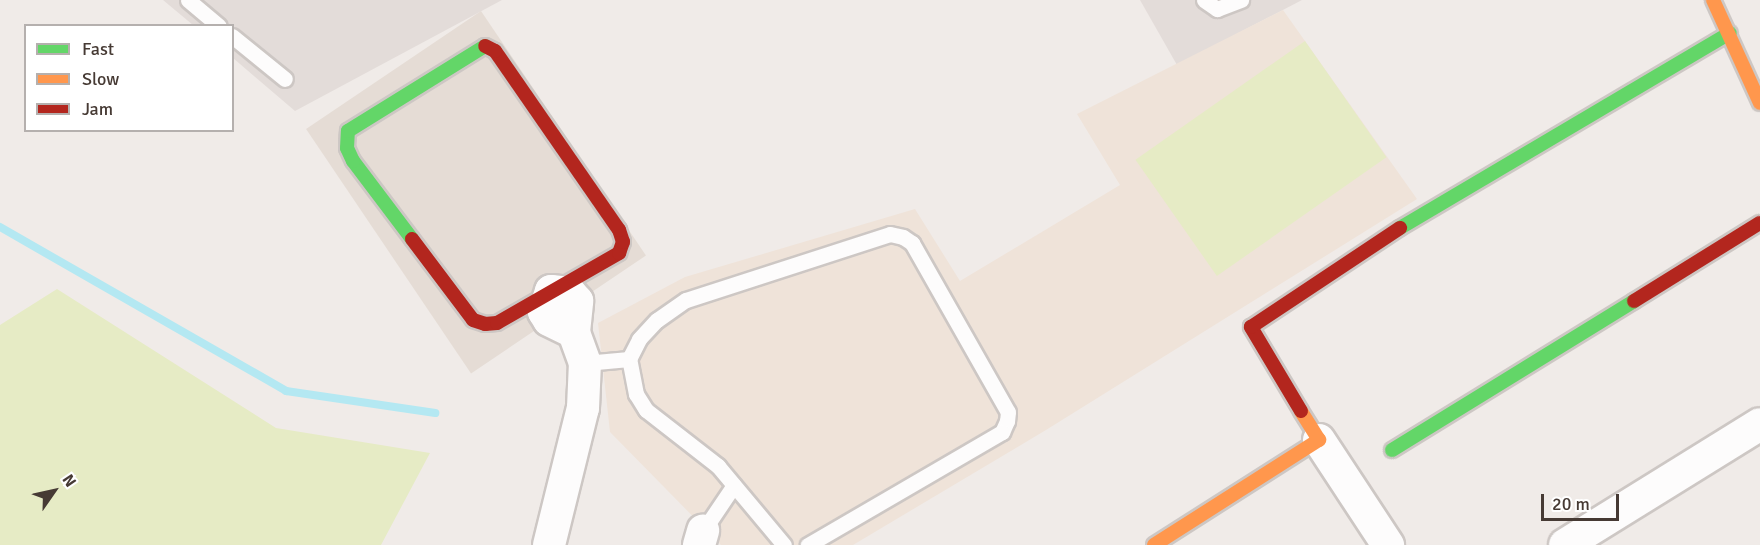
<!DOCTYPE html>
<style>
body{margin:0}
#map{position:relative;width:1760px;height:545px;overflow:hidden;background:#f0ebe8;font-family:Signika,sans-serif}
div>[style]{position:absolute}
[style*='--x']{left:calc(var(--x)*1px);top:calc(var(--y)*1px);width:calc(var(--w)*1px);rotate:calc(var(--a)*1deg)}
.residential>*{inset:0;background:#e5dcd5;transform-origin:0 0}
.industrial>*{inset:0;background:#e3dcd9}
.education>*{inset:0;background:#efe3d9}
.green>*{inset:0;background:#e6ebc5;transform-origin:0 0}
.stream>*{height:8px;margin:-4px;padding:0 4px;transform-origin:4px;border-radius:4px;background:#b4e8f2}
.roads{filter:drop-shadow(2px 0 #cdc7c4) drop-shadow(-2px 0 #cdc7c4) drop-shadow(0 2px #cdc7c4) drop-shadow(0 -2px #cdc7c4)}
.lane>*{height:15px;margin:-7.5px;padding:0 7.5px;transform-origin:7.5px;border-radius:7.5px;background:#fdfcfc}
.street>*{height:32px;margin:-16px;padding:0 16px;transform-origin:16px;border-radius:16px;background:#fdfcfc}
.fast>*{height:14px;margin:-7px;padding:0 7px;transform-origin:7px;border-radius:7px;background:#63d668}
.slow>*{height:14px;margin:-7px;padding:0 7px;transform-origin:7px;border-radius:7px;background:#ff974d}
.jam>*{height:14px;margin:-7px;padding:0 7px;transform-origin:7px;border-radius:7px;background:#b3261e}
span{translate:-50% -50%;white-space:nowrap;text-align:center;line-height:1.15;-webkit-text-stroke:5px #fff;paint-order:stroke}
.legend{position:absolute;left:24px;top:24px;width:210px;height:108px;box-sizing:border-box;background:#fff;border:2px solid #b5b0ae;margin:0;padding:8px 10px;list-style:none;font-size:18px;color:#463a34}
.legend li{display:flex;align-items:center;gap:12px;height:30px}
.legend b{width:30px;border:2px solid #b5b0ae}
.north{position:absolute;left:24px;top:461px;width:60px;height:60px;-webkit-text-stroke:4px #fff;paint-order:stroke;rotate:56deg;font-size:16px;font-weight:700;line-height:24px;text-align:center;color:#463a34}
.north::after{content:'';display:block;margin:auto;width:21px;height:27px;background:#463a34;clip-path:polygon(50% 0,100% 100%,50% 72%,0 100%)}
.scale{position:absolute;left:1541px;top:494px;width:78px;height:27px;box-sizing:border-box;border:3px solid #463a34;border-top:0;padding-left:8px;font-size:18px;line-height:21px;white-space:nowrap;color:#463a34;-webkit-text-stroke:4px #fff;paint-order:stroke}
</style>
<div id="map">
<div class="residential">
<div style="left:481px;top:11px;width:295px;height:211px;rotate:56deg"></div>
</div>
<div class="industrial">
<div style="clip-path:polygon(163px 0,502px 0,295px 111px,233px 58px,232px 26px,193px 25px)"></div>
<div style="clip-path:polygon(1140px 0,1302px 0,1177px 65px)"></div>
</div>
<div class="education">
<div style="clip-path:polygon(1283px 10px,1417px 199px,1046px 430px,853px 545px,721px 545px,610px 432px,598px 323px,685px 277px,915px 209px,960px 281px,1120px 185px,1077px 114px)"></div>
</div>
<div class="green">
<div style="left:1305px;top:41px;width:142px;height:207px;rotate:55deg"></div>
<div style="clip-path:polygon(57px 289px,276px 428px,430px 453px,381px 545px,0 545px,0 325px)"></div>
</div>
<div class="stream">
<div style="--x:0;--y:227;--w:330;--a:29.8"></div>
<div style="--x:286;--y:391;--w:151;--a:8.4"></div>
</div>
<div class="roads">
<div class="lane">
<div style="--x:188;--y:0;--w:40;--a:40"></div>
<div style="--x:1204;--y:0;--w:16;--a:35"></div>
<div style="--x:1217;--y:9;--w:26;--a:-21"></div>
<div style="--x:232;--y:36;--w:68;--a:39.1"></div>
<div style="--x:585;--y:363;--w:44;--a:-5.2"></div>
<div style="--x:703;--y:531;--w:55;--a:-56"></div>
<div style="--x:784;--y:545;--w:103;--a:-129.9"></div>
<div style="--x:718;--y:466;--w:91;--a:-142.1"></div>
<div style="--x:646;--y:410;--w:19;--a:-122"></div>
<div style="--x:636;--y:394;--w:36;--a:-101"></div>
<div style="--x:629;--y:359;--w:22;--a:-63"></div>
<div style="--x:639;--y:339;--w:26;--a:-47"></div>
<div style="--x:657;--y:320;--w:35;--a:-35"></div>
<div style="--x:686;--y:300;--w:214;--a:-17.9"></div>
<div style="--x:890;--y:234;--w:13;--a:13"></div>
<div style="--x:903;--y:237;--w:11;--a:34"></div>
<div style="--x:912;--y:243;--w:194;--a:60.4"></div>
<div style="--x:1008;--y:412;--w:9;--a:96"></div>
<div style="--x:1007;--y:421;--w:12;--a:114"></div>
<div style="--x:1002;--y:432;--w:225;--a:149.8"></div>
</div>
<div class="street">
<div style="--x:1319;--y:440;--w:126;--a:56.7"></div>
<div style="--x:549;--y:545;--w:141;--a:-76.1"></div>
<div style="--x:583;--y:408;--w:45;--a:-87.5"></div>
<div style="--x:585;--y:363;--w:33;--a:-110"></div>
<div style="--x:574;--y:332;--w:31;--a:-84"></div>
<div style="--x:577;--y:301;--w:11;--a:-131"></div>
<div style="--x:570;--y:293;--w:19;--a:-174"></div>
<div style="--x:551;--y:291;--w:22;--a:108"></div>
<div style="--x:544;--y:312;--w:9;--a:58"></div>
<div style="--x:549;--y:320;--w:28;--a:26"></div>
<div style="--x:699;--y:545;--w:15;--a:-74"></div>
<div style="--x:1565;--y:545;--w:229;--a:-31.8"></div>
</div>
<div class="fast">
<div style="--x:1400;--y:228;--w:383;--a:-30.6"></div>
<div style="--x:412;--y:239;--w:98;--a:-127.1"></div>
<div style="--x:353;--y:161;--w:14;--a:-115"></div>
<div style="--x:347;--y:148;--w:17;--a:-87"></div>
<div style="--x:348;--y:131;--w:161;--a:-31.8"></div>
<div style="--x:1392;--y:450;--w:284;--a:-31.6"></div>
</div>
<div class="slow">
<div style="--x:1713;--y:0;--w:113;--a:65.5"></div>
<div style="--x:1154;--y:545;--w:196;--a:-32.5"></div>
<div style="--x:1319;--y:440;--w:34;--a:-122"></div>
</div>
<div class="jam">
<div style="--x:412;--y:239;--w:101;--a:53"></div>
<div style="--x:473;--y:320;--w:13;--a:18"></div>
<div style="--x:485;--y:324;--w:12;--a:-5"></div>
<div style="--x:497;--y:323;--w:141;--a:-29.8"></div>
<div style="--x:619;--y:253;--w:12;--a:-70"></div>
<div style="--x:623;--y:242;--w:13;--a:-108"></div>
<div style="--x:619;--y:230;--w:218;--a:-124.7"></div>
<div style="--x:495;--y:51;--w:11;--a:-153"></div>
<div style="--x:1634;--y:301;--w:148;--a:-31.8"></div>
<div style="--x:1301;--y:411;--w:98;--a:-120.8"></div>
<div style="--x:1251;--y:327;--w:179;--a:-33.6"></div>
</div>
</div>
<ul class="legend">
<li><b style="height:8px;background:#63d668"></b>Fast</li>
<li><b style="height:8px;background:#ff974d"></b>Slow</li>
<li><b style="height:8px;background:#b3261e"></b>Jam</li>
</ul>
<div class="north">N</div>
<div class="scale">20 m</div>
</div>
